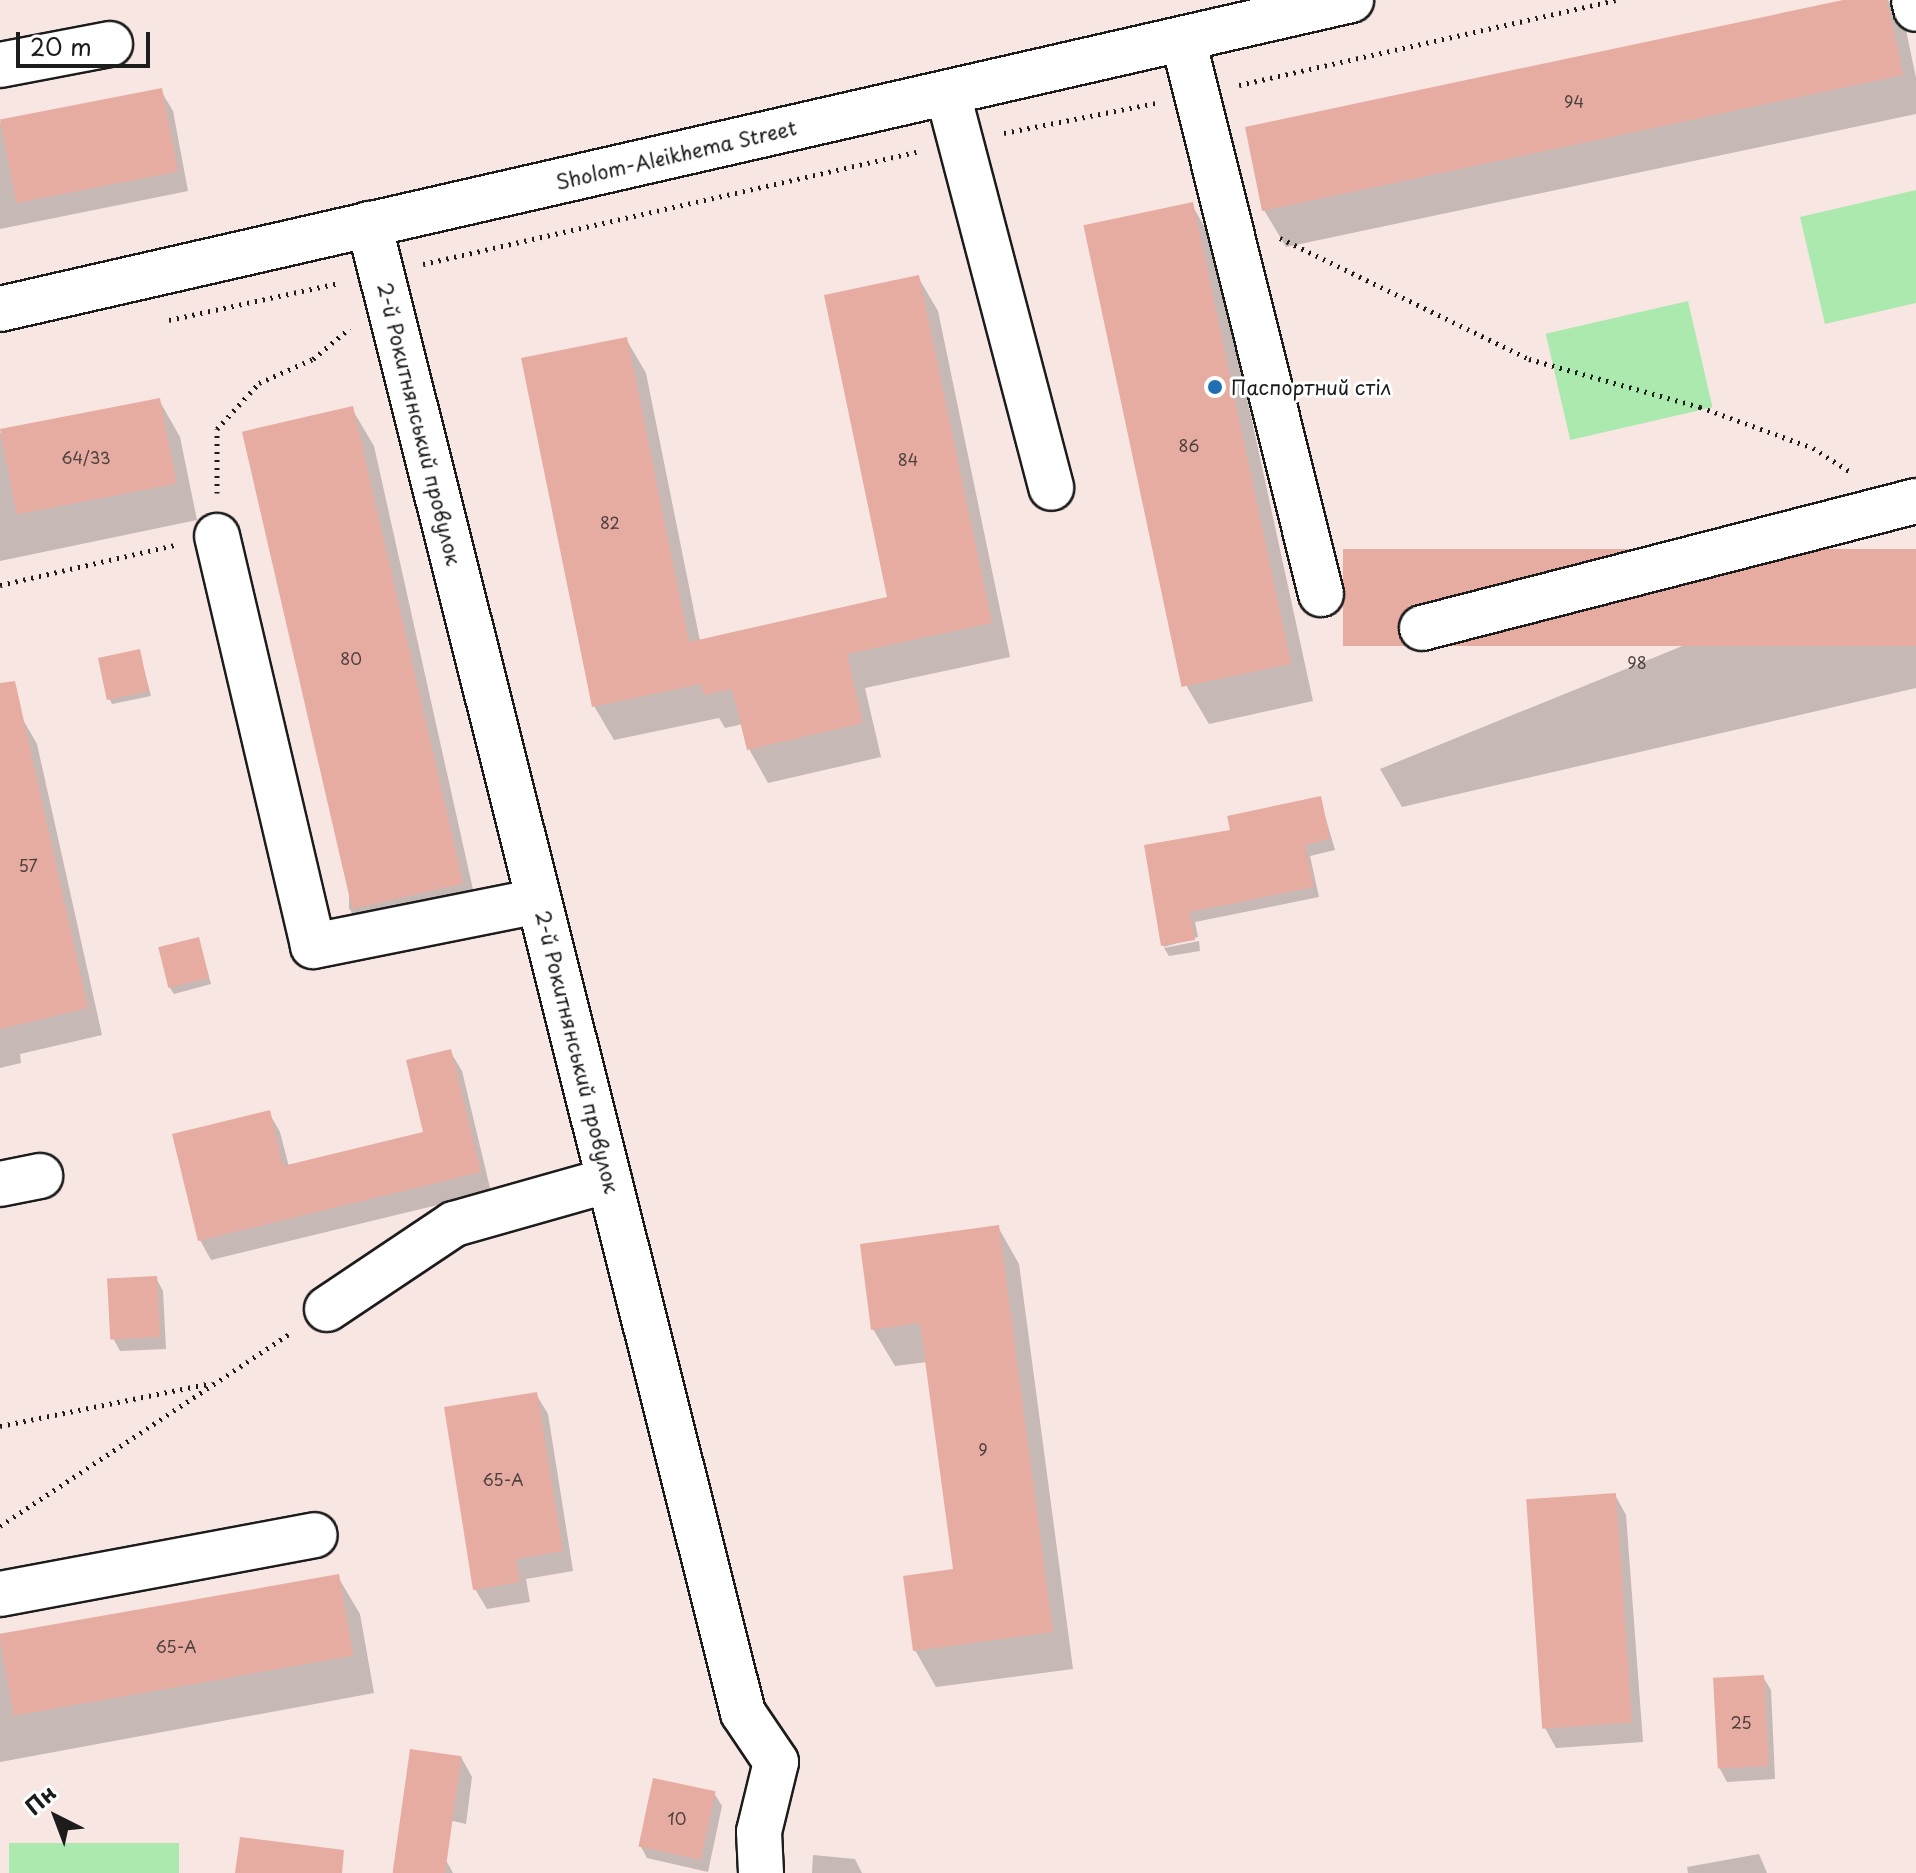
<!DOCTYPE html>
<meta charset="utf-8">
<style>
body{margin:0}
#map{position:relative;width:1916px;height:1873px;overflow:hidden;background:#f8e6e3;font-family:"Playpen Sans",sans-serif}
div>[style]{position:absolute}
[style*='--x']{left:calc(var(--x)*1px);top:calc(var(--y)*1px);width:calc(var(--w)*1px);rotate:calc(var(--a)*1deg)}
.green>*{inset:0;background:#abe9af;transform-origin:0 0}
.shadow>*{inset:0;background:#0003}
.building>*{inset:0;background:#e6aca2;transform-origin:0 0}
.path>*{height:5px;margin-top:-2.5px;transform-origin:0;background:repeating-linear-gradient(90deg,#1c1c1c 0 2px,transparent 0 8px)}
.roads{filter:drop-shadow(2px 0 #1c1c1c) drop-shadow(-2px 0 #1c1c1c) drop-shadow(0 2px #1c1c1c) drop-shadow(0 -2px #1c1c1c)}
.minor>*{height:44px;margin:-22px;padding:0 22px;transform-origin:22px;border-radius:22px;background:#fff}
.dots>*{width:22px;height:22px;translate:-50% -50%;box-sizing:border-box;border:4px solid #fff;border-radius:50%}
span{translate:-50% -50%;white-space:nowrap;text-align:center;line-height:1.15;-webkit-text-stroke:6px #fff;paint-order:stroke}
.number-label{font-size:16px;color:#4e403e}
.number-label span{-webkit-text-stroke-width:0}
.street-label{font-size:20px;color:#1c1c1c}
.poi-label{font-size:20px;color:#1c1c1c}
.left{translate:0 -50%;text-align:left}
.north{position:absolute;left:16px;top:1777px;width:80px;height:80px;-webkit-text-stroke:6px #fff;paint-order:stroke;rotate:318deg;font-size:22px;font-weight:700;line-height:32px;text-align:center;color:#1c1c1c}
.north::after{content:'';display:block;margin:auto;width:28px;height:36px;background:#1c1c1c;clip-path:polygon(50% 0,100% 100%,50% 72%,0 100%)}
.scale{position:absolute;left:16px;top:32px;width:134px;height:36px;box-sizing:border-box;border:4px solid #1c1c1c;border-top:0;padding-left:10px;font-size:24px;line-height:28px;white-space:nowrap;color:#1c1c1c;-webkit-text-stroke:6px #fff;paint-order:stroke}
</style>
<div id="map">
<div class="green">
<div style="clip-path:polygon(1916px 190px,1916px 303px,1825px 324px,1800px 217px)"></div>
<div style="left:1688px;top:301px;width:109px;height:146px;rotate:77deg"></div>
<div style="left:9px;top:1843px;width:170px;height:30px"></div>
</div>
<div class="shadow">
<div style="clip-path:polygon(1853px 0,1888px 0,1906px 30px,1916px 78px,1916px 114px,1286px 247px,1264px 210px)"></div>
<div style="clip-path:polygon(161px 91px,173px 111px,188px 191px,0 229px,0 123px)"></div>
<div style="clip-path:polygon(1192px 205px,1213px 242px,1313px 701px,1209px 724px,1187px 687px)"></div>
<div style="clip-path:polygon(918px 277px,938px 311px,1010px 657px,865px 688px,881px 757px,768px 783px,749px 749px,743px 724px,725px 728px,719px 718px,614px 740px,594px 706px,626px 339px,646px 373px,700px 641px,890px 598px)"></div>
<div style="clip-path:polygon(159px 400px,180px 437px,197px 520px,0 561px,0 433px)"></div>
<div style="clip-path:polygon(352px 409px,374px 446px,480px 921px,371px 946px,349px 908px)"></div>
<div style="clip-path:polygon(1916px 551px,1916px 688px,1402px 807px,1380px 769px)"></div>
<div style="clip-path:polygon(139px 651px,151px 696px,112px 704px,109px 698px)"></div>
<div style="clip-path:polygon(22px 718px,37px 744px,102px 1035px,20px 1054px,21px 1063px,0 1068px,0 723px)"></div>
<div style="clip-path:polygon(1320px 799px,1335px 850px,1310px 856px,1319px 897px,1195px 922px,1198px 937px,1164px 947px,1146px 847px,1232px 832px,1229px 818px)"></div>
<div style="clip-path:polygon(198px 939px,211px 984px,174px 994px,170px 988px)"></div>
<div style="clip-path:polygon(1199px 941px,1200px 951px,1169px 956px,1164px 948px)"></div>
<div style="clip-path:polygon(450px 1051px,462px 1071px,491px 1192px,211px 1260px,200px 1240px,269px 1113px,280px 1132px,289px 1167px,426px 1134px)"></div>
<div style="clip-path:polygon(998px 1227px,1019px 1264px,1073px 1669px,936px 1687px,915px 1650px,956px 1571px,927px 1362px,895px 1366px,873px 1329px)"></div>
<div style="clip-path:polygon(156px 1278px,163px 1291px,166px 1349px,120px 1351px,113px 1338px)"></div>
<div style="clip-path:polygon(536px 1394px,548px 1414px,573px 1571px,526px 1579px,530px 1602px,487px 1609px,475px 1589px)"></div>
<div style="clip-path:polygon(1615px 1495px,1626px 1515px,1643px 1742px,1556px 1748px,1545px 1728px)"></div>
<div style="clip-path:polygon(338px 1577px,360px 1614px,374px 1693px,0 1762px,0 1639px)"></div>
<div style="clip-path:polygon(1763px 1677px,1771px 1690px,1775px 1779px,1727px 1782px,1720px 1769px)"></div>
<div style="clip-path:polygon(461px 1757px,472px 1777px,466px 1824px,418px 1813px)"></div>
<div style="clip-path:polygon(714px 1793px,722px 1806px,708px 1872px,647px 1858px,640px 1845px)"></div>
<div style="clip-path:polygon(1759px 1854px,1767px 1873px,1688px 1873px,1687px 1867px)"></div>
<div style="clip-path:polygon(813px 1855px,855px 1859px,862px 1873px,812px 1873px)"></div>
<div style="clip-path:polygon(447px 1862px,453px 1873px,396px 1873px)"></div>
</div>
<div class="building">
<div style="clip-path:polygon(1843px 0,1887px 0,1903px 75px,1262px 211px,1245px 127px)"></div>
<div style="left:162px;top:88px;width:85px;height:165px;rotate:79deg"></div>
<div style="left:1193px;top:202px;width:472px;height:112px;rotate:78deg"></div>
<div style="clip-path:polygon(919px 275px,992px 623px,847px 654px,863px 723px,747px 750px,732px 689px,704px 695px,701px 684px,592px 707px,521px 358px,627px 337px,689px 642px,887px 597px,824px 295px)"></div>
<div style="left:160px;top:398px;width:87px;height:163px;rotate:79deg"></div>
<div style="left:353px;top:406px;width:490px;height:114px;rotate:77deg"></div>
<div style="left:1916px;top:549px;width:97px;height:573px;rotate:90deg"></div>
<div style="left:140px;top:649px;width:43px;height:43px;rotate:78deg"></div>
<div style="clip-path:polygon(15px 681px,88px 1008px,0 1029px,0 683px)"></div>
<div style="clip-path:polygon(1321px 796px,1330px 839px,1305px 845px,1314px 887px,1190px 912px,1195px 940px,1161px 946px,1144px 845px,1230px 830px,1227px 816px)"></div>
<div style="left:199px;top:937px;width:42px;height:42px;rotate:76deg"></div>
<div style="clip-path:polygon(451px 1049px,481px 1172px,198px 1241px,172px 1134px,270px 1110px,283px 1166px,423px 1132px,406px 1060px)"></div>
<div style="clip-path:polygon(999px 1225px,1053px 1632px,913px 1651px,903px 1576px,953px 1569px,920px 1323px,871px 1330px,860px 1244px)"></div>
<div style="left:157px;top:1276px;width:61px;height:50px;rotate:87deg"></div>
<div style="clip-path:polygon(537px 1392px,563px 1551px,516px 1559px,520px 1582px,473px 1590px,444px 1407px)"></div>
<div style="left:1616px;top:1493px;width:230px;height:90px;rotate:86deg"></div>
<div style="left:339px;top:1574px;width:83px;height:345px;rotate:80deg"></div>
<div style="left:1764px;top:1675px;width:91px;height:51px;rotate:87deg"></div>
<div style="left:410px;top:1749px;width:52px;height:125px;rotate:8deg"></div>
<div style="left:653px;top:1778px;width:64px;height:70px;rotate:12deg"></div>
<div style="clip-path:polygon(240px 1837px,344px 1850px,342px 1873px,235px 1873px)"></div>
</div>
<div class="path">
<div style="--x:1239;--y:85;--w:386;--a:-12.7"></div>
<div style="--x:1004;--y:133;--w:154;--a:-11.2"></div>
<div style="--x:1280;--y:238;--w:277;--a:25.9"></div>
<div style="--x:1529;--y:359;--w:178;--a:15.7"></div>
<div style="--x:1700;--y:407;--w:120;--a:19.9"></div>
<div style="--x:1813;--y:448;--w:43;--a:32.6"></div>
<div style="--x:423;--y:264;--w:506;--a:-12.8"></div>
<div style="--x:169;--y:320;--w:174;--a:-12.3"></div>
<div style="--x:217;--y:493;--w:64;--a:-90"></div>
<div style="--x:217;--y:429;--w:62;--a:-47.6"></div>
<div style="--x:259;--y:383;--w:59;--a:-24"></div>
<div style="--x:313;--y:359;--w:48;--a:-40"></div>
<div style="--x:0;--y:585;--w:180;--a:-12.9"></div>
<div style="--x:0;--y:1426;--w:216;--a:-11.5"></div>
<div style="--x:0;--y:1526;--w:351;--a:-33.6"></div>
</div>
<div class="roads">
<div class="minor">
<div style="--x:1914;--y:0;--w:9;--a:77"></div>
<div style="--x:1183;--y:39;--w:572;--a:76.04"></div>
<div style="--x:0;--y:65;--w:112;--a:-10.8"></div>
<div style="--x:948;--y:94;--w:407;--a:75.3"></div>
<div style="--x:369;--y:224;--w:1535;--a:75.9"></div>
<div style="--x:743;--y:1713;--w:59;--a:56"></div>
<div style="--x:776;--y:1762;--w:72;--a:103.7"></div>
<div style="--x:759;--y:1832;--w:41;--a:87.2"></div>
<div style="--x:0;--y:309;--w:1386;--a:-12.88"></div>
<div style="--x:217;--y:536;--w:421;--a:76.8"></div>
<div style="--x:313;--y:946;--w:230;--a:-11.3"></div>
<div style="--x:1422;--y:628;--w:510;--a:-14.42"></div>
<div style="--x:0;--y:1184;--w:41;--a:-11.3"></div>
<div style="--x:327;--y:1309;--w:153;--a:-33.8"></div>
<div style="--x:454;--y:1224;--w:161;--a:-15.8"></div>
<div style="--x:0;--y:1594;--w:320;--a:-10.6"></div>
</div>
</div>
<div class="dots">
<div style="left:1215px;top:387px;background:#1f6fb2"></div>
</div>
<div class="number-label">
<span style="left:1574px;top:101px">94</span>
<span style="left:1189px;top:445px">86</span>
<span style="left:86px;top:457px">64/33</span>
<span style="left:908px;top:459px">84</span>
<span style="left:610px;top:522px">82</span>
<span style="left:351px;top:658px">80</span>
<span style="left:1637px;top:662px">98</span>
<span style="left:28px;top:865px">57</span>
<span style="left:983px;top:1449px">9</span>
<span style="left:503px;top:1479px">65-А</span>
<span style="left:176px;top:1646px">65-А</span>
<span style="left:1741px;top:1722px">25</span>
<span style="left:677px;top:1818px">10</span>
</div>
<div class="street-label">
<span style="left:676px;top:155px;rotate:-13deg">Sholom-Aleikhema Street</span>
<span style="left:419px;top:424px;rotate:76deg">2-й Рокитнянський провулок</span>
<span style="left:577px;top:1052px;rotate:76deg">2-й Рокитнянський провулок</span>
</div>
<div class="poi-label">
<span class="left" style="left:1231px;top:387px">Паспортний стіл</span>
</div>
<div class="north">Пн</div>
<div class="scale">20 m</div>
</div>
